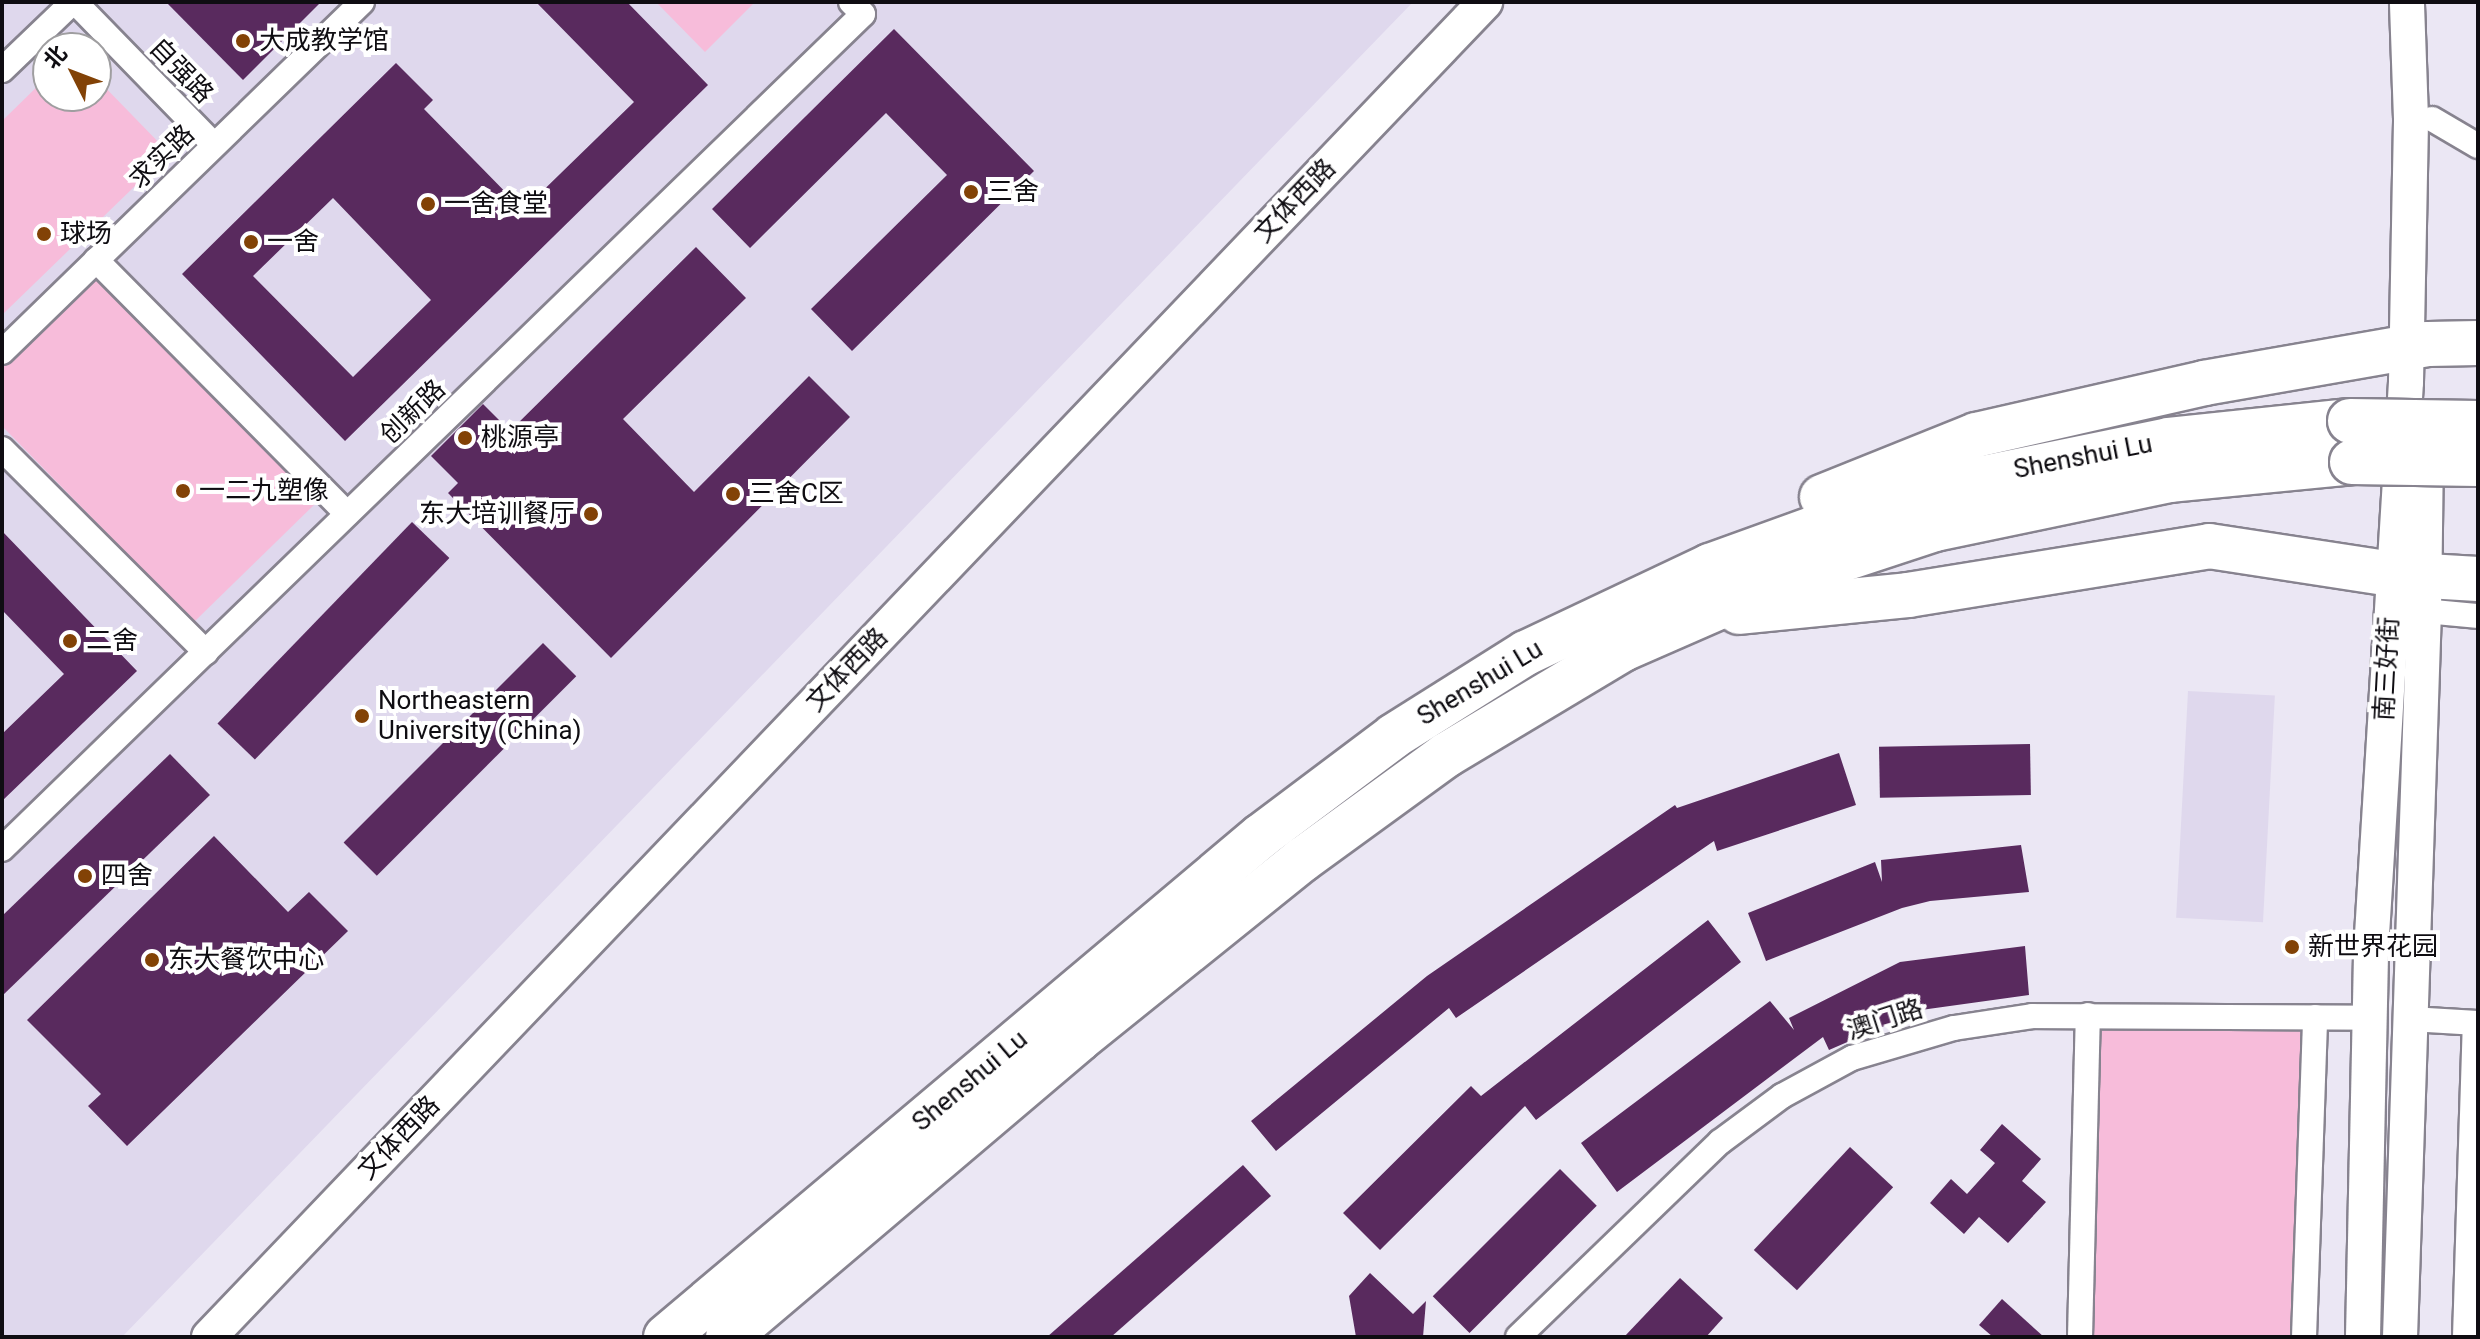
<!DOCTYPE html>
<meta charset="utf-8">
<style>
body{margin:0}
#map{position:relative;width:2480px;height:1339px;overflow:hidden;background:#ebe7f4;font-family:Roboto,"Noto Sans SC",sans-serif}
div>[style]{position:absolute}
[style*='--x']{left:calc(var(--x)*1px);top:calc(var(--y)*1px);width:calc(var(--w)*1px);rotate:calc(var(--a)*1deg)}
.built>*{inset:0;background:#dfd8ed;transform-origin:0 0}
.green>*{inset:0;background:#f7bcda;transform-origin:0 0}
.building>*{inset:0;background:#592a5e;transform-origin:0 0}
.roads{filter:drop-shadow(2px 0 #87838f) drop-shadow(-2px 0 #87838f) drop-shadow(0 2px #87838f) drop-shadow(0 -2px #87838f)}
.street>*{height:24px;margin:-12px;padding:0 12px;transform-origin:12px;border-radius:12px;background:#fff}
.secondary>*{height:34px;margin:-17px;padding:0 17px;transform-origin:17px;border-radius:17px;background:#fff}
.highway>*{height:44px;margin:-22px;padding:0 22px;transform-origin:22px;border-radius:22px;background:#fff}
.bridges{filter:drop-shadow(2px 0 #87838f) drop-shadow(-2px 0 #87838f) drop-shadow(0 2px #87838f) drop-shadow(0 -2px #87838f)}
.highway-bridge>*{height:44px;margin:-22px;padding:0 22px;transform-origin:22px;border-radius:22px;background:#fff}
.dots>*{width:22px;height:22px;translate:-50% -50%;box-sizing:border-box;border:4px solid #fff;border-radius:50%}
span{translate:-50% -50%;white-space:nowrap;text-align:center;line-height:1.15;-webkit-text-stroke:8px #fff;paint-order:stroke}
.poi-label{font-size:26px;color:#0f0d12}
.left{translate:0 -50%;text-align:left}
.right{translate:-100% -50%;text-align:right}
.street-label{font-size:26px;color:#0f0d12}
.frame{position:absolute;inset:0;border:4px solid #0f0d12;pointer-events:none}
.north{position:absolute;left:32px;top:32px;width:80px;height:80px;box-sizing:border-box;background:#fff;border:2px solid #9f9ea0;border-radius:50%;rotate:312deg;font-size:22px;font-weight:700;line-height:32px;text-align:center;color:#0f0d12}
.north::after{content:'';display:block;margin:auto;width:28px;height:36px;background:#824206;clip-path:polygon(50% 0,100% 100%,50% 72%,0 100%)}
</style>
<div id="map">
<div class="built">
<div style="clip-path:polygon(evenodd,2px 2px,1413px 2px,122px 1337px,2px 1337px,2px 2px,48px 48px,96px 48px,96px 96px,48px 96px,48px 48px)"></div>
<div style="left:2188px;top:691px;width:87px;height:227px;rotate:3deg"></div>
</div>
<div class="green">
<div style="clip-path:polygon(656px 2px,755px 2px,705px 52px)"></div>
<div style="clip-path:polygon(48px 76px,48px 96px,96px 96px,96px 78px,169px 153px,2px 315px,2px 121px)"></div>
<div style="clip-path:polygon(94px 273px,317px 502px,194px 622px,2px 426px,2px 363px)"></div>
<div style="left:2088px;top:1015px;width:227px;height:322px;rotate:1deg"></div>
</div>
<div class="building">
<div style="clip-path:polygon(166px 2px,321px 2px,243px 80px)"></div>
<div style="clip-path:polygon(evenodd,536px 2px,627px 2px,708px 85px,345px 441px,182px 274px,396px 63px,433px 100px,424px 109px,523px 210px,634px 102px,536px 2px,333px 198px,431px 300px,353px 377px,253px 276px,333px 198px)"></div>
<div style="clip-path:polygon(894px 29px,1034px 171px,852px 351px,811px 309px,947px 175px,886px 113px,750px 248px,712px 209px)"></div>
<div style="clip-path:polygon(696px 247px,746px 298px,623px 419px,694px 492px,809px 376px,850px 417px,611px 658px,448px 493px,458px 483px,431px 456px,483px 404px,510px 431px)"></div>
<div style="left:412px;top:522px;width:52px;height:280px;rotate:44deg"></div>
<div style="clip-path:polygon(2px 531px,137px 671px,2px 801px,2px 734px,64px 674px,2px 610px)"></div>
<div style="left:543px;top:643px;width:47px;height:282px;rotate:45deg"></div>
<div style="left:2030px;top:744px;width:51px;height:151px;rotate:89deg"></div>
<div style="clip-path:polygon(1839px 753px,1856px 805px,1717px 851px,1714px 841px,1456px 1018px,1449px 1008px,1276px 1151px,1251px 1121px,1427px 976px,1675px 805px,1677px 808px)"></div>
<div style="clip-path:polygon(170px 754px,210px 795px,2px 996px,2px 916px)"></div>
<div style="clip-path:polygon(214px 836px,288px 912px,309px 892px,348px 931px,127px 1146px,88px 1106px,101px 1094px,27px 1020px)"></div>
<div style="clip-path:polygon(2021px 845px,2029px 892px,1930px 901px,1902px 908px,1766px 961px,1748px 913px,1875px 862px,1882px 882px,1881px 860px)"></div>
<div style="clip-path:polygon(1708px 920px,1741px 962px,1536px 1120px,1525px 1106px,1380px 1250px,1343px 1213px,1471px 1086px,1481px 1096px)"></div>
<div style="clip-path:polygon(2025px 946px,2029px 995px,1921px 1010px,1829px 1050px,1823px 1037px,1617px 1192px,1581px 1143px,1770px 1001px,1794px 1030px,1789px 1018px,1900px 962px)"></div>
<div style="clip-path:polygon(2002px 1124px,2041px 1159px,2022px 1181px,2046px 1202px,2008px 1243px,1979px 1217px,1964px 1234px,1930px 1203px,1951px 1179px,1967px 1194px,1995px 1163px,1980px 1150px)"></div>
<div style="left:1850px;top:1147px;width:59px;height:141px;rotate:43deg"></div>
<div style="clip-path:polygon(1243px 1165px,1271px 1196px,1111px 1337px,1047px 1337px)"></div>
<div style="left:1560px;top:1169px;width:52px;height:180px;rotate:45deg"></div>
<div style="clip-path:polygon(1370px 1273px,1413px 1314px,1426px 1301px,1423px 1337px,1356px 1337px,1349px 1296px)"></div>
<div style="clip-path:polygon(1680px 1278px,1723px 1318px,1706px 1337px,1624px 1337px)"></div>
<div style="clip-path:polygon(2002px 1299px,2044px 1337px,1993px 1337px,1979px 1325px)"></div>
</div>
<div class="roads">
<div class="street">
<div style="--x:75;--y:2;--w:199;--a:45.8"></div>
<div style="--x:2;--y:70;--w:98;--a:-43.8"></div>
<div style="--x:2432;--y:119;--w:53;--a:30.4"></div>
<div style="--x:96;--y:260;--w:357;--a:45.3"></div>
<div style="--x:2;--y:352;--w:502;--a:-44.19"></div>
<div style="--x:2;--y:449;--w:288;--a:44.9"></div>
<div style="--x:2424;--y:611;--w:54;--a:5.3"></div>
<div style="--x:2;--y:849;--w:1199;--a:-44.12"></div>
<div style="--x:863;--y:14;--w:17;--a:-135"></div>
<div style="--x:2410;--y:1019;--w:68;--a:3.4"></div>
<div style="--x:1518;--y:1337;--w:281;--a:-44"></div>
<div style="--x:1720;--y:1142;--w:77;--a:-36.6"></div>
<div style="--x:1782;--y:1096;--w:80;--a:-28.5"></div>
<div style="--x:1852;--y:1058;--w:106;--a:-16.4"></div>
<div style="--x:1954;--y:1028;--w:79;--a:-8.7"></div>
<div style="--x:2032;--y:1016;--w:337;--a:0.3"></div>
<div style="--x:2080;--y:1337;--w:322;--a:-88.6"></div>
<div style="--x:2304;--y:1337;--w:320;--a:-88"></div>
<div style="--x:2465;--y:1337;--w:314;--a:-88.2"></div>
</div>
<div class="secondary">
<div style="--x:209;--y:1337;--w:1847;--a:-46.29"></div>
<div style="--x:2363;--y:1337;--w:386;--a:-88.8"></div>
<div style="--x:2371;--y:951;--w:570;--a:-86.48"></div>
<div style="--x:2406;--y:382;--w:263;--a:-88.9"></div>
<div style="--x:2411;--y:119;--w:117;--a:-92"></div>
<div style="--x:2400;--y:1337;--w:726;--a:-88.11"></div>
<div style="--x:2424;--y:611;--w:173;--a:-89.3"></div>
</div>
<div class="highway">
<div style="--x:1822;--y:497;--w:166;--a:-21.9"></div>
<div style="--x:1976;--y:435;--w:234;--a:-12.8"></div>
<div style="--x:2204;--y:383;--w:227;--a:-9.9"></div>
<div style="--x:2428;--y:344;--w:50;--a:-1.1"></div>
<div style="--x:1739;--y:612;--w:170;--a:-5.7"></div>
<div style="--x:1908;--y:595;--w:305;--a:-9.2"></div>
<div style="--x:2209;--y:546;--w:186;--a:8.7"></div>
<div style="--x:2393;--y:574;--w:85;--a:3.4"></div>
<div style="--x:666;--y:1337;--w:778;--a:-40.1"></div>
<div style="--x:1261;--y:836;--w:166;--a:-36.9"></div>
<div style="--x:1394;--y:736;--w:156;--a:-32.2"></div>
<div style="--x:1526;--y:653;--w:204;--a:-25.3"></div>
<div style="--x:1710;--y:566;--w:170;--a:-19.9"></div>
<div style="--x:1870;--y:508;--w:103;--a:-15.3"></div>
<div style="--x:1969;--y:481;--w:204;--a:-11.6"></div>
<div style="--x:2169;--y:440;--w:182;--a:-6"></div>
<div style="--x:728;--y:1337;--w:460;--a:-40.3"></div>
<div style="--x:1079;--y:1039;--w:287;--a:-38.8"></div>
<div style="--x:1303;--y:859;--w:177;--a:-36"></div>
<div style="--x:1446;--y:755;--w:206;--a:-30.9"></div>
<div style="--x:1623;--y:649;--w:175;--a:-23.6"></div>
<div style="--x:1783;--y:579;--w:160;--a:-18.2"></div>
<div style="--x:1935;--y:529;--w:240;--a:-11.8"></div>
<div style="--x:2170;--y:480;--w:183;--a:-5.6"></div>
</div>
</div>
<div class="bridges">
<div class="highway-bridge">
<div style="--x:2350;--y:421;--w:128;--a:0.9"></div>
<div style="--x:2352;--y:462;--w:126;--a:0.9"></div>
</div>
</div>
<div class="dots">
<div style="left:243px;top:41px;background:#824206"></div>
<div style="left:971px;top:192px;background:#824206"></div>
<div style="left:428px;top:204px;background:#824206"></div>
<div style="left:44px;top:234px;background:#824206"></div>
<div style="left:251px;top:242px;background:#824206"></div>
<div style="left:465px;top:438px;background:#824206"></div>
<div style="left:183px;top:491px;background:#824206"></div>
<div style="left:733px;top:494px;background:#824206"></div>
<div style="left:591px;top:514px;background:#824206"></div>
<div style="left:70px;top:641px;background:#824206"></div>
<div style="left:362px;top:716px;background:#824206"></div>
<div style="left:85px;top:876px;background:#824206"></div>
<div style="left:2292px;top:947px;background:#824206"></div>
<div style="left:152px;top:960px;background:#824206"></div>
</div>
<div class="poi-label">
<span class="left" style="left:259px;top:41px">大成教学馆</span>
<span class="left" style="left:987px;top:192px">三舍</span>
<span class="left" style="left:444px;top:204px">一舍食堂</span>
<span class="left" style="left:60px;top:234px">球场</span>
<span class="left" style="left:267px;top:242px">一舍</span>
<span class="left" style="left:481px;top:438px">桃源亭</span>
<span class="left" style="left:199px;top:491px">一二九塑像</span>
<span class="left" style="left:749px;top:494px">三舍C区</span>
<span class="right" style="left:575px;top:514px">东大培训餐厅</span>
<span class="left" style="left:86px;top:641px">二舍</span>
<span class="left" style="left:378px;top:716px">Northeastern<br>University (China)</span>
<span class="left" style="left:101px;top:876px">四舍</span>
<span class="left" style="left:2308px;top:947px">新世界花园</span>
<span class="left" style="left:168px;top:960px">东大餐饮中心</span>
</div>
<div class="street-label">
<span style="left:181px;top:71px;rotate:46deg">自强路</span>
<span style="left:162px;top:157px;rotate:-44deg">求实路</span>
<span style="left:1295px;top:201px;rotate:-46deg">文体西路</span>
<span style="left:413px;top:412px;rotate:-44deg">创新路</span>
<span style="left:2083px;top:457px;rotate:-11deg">Shenshui Lu</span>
<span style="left:2387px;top:669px;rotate:-87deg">南三好街</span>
<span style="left:847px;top:670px;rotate:-46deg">文体西路</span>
<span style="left:1480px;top:683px;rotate:-31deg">Shenshui Lu</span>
<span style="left:1885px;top:1020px;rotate:-18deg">澳门路</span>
<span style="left:970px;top:1081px;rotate:-40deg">Shenshui Lu</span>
<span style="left:399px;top:1138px;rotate:-46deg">文体西路</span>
</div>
<div class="frame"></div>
<div class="north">北</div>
</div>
